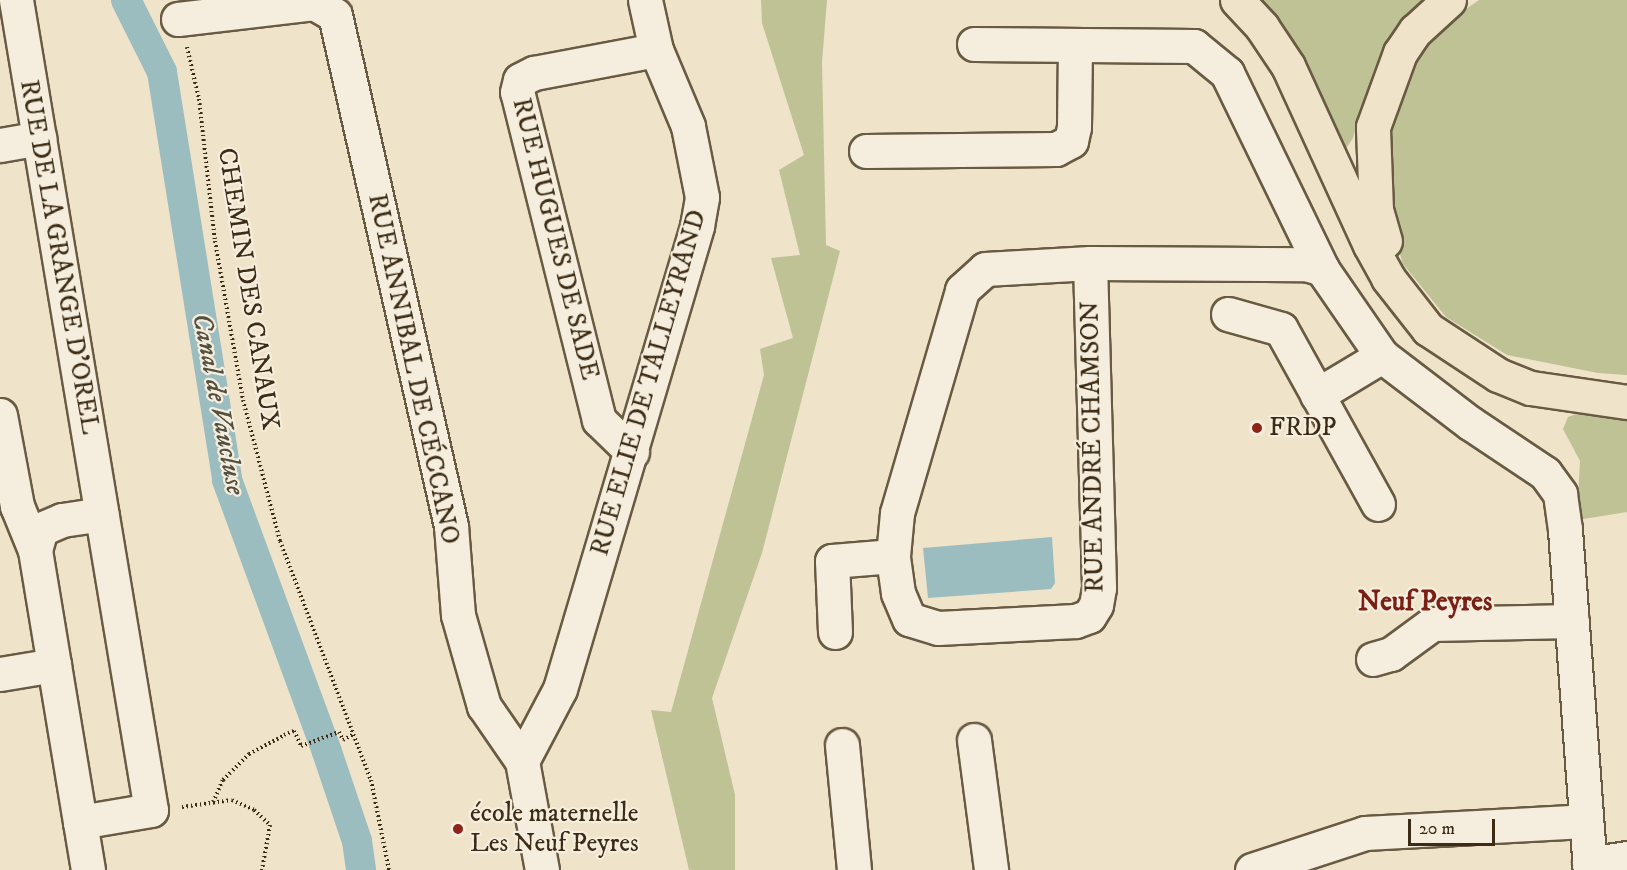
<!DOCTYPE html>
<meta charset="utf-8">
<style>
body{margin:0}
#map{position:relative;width:1627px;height:870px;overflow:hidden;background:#efe3ca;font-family:"IM FELL DW Pica",serif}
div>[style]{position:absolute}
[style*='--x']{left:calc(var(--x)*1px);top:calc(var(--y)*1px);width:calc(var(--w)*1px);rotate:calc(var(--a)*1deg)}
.green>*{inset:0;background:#bec294}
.water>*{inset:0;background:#9cbdbf}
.canal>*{height:30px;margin:-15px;padding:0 15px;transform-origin:15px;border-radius:15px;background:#9cbdbf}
.path>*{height:4px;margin-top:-2px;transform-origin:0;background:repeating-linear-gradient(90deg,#3c2c15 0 1.5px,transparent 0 4.5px)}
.roads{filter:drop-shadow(2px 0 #695a42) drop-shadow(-2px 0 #695a42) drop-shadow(0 2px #695a42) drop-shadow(0 -2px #695a42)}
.minor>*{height:33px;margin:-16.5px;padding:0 16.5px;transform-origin:16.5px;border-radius:16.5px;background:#f5eddd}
.highway>*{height:33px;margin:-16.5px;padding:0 16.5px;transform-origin:16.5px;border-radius:16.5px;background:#efe3ca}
.dots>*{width:16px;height:16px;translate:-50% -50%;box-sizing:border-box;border:3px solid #f5eddd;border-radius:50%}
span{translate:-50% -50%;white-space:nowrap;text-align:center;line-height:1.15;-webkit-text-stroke:4.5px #f5eddd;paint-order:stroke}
.street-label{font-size:26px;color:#3c2c15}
.poi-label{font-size:26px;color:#3c2c15}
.left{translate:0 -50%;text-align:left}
.water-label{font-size:27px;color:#545040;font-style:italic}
.quarter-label{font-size:28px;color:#7a1f14;font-weight:700}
.scale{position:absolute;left:1408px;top:819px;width:87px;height:27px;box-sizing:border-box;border:3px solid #3c2c15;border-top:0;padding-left:8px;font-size:18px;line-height:21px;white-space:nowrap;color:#3c2c15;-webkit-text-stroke:4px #f5eddd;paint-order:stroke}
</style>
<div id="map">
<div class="green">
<div style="clip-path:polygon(761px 0,827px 0,822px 62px,826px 245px,840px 251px,762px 553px,712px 698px,735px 795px,735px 870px,689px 870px,651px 710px,671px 712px,764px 375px,760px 349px,793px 338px,771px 258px,800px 255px,779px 170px,804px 155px,762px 23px)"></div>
<div style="clip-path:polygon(1258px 0,1430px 0,1383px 58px,1362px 107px,1353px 138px,1343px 153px)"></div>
<div style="clip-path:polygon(1479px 0,1627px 0,1627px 375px,1598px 373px,1507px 355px,1446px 317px,1403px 264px,1383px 199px,1384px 132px,1404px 75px,1439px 28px)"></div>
<div style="clip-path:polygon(1582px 412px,1627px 419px,1627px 512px,1577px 520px,1580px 461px,1563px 429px,1568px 417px)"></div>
</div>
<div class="water">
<div style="clip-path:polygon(1052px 537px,1055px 583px,1051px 589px,928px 598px,923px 548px)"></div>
</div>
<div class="canal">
<div style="--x:126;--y:0;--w:80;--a:63.4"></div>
<div style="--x:162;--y:72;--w:413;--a:80.9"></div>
<div style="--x:227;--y:480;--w:290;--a:69.8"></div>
<div style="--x:327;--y:752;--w:94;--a:71.4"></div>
<div style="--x:357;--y:841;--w:29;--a:82"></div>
</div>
<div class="path">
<div style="--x:187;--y:47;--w:53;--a:77"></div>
<div style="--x:199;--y:99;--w:143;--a:83.6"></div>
<div style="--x:215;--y:241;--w:161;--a:80"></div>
<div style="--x:243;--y:400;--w:146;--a:75.3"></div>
<div style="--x:280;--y:541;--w:256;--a:69.2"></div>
<div style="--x:371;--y:780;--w:92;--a:78.7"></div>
<div style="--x:213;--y:802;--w:24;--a:-66"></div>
<div style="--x:223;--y:780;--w:37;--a:-45"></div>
<div style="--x:249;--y:754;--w:40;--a:-28"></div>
<div style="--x:284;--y:735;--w:11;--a:-22"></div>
<div style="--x:294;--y:731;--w:17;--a:65"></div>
<div style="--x:301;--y:746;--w:40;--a:-20.2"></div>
<div style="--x:339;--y:732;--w:9;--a:63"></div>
<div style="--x:343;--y:740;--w:13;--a:-29"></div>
<div style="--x:182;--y:807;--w:50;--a:-8"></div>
<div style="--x:232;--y:800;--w:24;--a:24"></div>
<div style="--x:254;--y:810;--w:22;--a:43"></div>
<div style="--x:270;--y:825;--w:46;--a:100.1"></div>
</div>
<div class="roads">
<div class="minor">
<div style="--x:16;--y:0;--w:821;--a:80.54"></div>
<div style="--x:151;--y:810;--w:72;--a:170.4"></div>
<div style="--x:80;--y:822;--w:49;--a:80.5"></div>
<div style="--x:178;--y:19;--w:137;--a:-6.7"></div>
<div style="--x:314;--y:3;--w:24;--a:30"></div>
<div style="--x:335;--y:15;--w:524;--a:77.21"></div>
<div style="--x:451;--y:526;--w:89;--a:85.5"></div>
<div style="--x:458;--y:615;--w:95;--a:74.1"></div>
<div style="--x:484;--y:706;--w:67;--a:55.4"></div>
<div style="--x:522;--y:761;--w:111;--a:79.6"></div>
<div style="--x:974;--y:44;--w:220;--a:0.5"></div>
<div style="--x:1194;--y:46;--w:43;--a:39.3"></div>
<div style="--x:1227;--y:73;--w:218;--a:64.1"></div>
<div style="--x:1322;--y:269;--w:106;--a:55.4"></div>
<div style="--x:1382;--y:356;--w:111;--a:37.3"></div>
<div style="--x:1470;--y:423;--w:90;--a:33.7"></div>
<div style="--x:1545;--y:473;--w:26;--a:54"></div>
<div style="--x:1560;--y:494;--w:36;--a:82"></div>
<div style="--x:1565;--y:530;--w:341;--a:85.8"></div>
<div style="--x:0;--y:145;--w:40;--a:-10"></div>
<div style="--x:866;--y:151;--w:190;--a:-0.6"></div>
<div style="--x:1056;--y:149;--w:17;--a:-28"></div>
<div style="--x:1071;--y:141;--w:14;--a:-78"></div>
<div style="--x:1074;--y:127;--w:80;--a:-89.3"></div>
<div style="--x:1090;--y:263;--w:325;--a:88.4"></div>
<div style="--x:1099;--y:588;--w:17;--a:100"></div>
<div style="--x:1096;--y:605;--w:13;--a:122"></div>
<div style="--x:1089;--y:616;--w:15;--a:160"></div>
<div style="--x:1075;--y:621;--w:137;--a:177.1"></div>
<div style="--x:938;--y:628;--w:30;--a:-163"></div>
<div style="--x:909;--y:619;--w:28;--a:-113"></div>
<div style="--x:898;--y:593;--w:37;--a:-98"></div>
<div style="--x:893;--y:556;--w:43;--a:-84.7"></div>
<div style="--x:897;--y:513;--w:232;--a:-73.7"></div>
<div style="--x:962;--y:290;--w:31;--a:-42"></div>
<div style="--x:985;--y:269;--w:105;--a:-3.3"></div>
<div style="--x:1090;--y:263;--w:216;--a:0.3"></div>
<div style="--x:1306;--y:264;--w:17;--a:17"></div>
<div style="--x:1228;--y:314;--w:55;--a:15.8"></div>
<div style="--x:1281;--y:329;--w:200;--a:61"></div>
<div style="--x:1317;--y:395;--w:76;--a:-31"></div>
<div style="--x:0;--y:415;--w:93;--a:79.4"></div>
<div style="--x:17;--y:506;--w:48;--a:67.8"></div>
<div style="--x:632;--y:452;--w:46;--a:-135.9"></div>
<div style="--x:599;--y:420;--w:338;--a:-104"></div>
<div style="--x:517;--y:92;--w:12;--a:-76"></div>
<div style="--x:520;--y:80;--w:16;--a:-27"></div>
<div style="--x:534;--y:73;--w:124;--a:-10.7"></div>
<div style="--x:835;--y:632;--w:71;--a:-92.4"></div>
<div style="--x:832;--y:561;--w:61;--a:-4.7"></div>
<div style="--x:1373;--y:659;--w:19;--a:-16"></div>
<div style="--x:1391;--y:654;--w:51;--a:-36.2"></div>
<div style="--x:1432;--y:624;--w:140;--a:-1.2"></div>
<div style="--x:0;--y:674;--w:55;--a:-9.5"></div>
<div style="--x:974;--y:740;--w:131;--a:82.5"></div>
<div style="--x:842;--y:745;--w:126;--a:84.5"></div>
<div style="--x:522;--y:761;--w:81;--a:-62.2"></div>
<div style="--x:560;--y:689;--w:483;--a:-73.5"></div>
<div style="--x:697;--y:226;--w:29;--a:-80"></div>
<div style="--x:702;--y:197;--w:72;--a:-101.2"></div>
<div style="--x:688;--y:126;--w:82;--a:-112.8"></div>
<div style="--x:656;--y:50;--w:51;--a:-102.4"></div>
<div style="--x:80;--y:822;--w:276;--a:-99.4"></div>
<div style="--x:35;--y:550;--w:22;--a:-74"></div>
<div style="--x:41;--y:529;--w:23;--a:-23"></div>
<div style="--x:62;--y:520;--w:40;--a:-8.5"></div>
<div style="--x:1589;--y:864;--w:38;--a:-9"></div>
<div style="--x:1252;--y:870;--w:119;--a:-18.1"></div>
<div style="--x:1365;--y:833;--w:220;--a:-3.1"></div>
</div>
<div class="highway">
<div style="--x:1237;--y:0;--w:37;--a:47"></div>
<div style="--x:1262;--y:27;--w:47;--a:56.3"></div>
<div style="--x:1288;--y:66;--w:197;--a:65.4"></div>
<div style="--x:1370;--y:245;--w:38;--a:61"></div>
<div style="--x:1388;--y:278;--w:65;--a:51.9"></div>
<div style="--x:1428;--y:329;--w:84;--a:33.3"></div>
<div style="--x:1498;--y:375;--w:35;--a:22"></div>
<div style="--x:1531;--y:388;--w:97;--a:8.3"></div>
<div style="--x:1385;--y:241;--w:32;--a:-106"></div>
<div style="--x:1376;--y:210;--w:83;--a:-92.1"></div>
<div style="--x:1373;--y:127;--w:79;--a:-70"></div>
<div style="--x:1400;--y:53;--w:27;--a:-56"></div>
<div style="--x:1415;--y:31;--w:46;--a:-42.4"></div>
</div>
</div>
<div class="dots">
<div style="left:1257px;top:428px;background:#8f2418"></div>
<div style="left:458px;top:829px;background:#8f2418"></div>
</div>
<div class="street-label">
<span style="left:555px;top:239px;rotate:76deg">RUE HUGUES DE SADE</span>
<span style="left:59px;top:257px;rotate:80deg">RUE DE LA GRANGE D'OREL</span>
<span style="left:248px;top:289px;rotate:81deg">CHEMIN DES CANAUX</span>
<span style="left:413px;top:369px;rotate:78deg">RUE ANNIBAL DE CÉCCANO</span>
<span style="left:649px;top:383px;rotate:-74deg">RUE ELIE DE TALLEYRAND</span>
<span style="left:1093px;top:447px;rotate:-91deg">RUE ANDRÉ CHAMSON</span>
</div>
<div class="poi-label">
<span class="left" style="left:1269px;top:428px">FRDP</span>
<span class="left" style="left:470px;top:829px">école maternelle<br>Les Neuf Peyres</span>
</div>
<div class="water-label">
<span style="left:218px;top:404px;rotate:79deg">Canal de Vaucluse</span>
</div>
<div class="quarter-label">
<span style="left:1425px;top:602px">Neuf Peyres</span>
</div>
<div class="scale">20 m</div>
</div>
